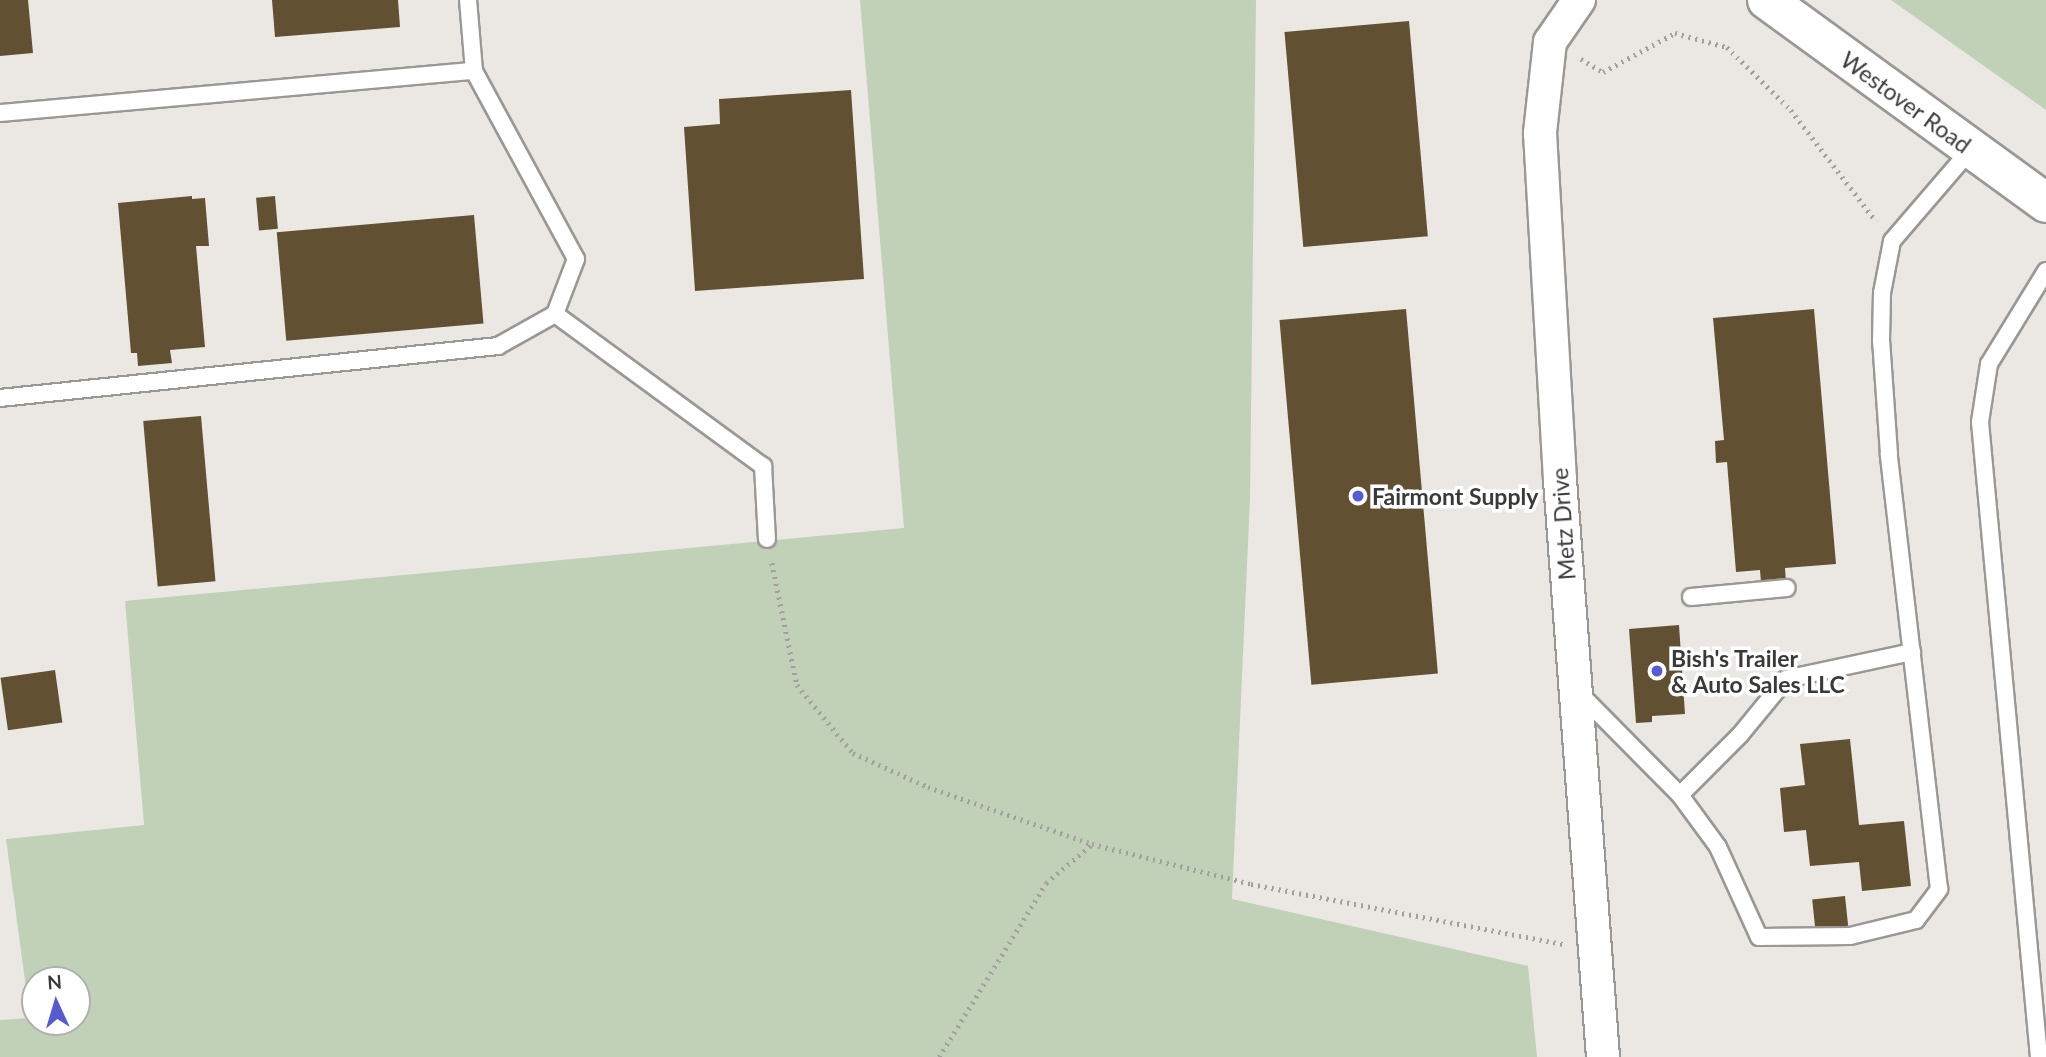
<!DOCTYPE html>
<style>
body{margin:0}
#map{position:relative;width:2046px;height:1057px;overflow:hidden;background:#ebe8e4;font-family:Lato,sans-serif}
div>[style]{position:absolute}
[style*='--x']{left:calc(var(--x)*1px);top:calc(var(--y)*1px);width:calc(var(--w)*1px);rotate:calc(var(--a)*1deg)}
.green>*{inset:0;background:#c0d1b7}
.building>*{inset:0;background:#615032;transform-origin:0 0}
.path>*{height:4.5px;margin-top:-2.25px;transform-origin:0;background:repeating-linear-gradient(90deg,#a2a09d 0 2px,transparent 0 7px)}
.roads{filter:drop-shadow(2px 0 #9a9894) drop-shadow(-2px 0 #9a9894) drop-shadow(0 2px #9a9894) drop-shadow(0 -2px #9a9894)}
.lane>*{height:16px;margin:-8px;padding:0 8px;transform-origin:8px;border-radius:8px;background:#fff}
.street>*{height:32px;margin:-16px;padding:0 16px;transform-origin:16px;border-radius:16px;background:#fff}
.secondary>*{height:38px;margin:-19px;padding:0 19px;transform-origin:19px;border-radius:19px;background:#fff}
.dots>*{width:19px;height:19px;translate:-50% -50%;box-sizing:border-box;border:4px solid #fff;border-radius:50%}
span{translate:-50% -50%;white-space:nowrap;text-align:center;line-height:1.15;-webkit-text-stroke:7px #fff;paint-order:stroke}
.street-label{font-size:23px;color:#3a3938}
.poi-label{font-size:23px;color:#3a3938;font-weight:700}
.left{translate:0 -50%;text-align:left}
.north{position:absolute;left:21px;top:966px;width:70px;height:70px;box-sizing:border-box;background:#fff;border:2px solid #b0b0af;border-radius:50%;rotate:356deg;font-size:19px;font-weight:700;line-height:28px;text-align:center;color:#3a3938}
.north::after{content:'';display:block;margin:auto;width:24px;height:32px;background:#575bd2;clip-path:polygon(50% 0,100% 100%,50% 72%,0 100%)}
</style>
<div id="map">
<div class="green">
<div style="clip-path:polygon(evenodd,860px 0,1256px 0,1250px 499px,1232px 899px,1528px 966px,1537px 1057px,0 1057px,0 1020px,30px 1018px,6px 839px,144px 825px,125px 601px,904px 528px,860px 0,35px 980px,77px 980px,77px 1022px,35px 1022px,35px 980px)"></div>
<div style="clip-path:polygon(1891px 0,2046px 0,2046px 110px)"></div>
</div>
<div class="building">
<div style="clip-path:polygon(0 0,28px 0,33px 53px,0 56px)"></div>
<div style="clip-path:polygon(272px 0,398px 0,400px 27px,275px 37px)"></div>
<div style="left:1409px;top:21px;width:216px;height:125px;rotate:85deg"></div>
<div style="clip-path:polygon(851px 90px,864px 279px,695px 291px,684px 127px,720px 124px,719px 99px)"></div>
<div style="clip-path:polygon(192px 196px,192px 199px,205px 198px,209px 246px,196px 246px,205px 347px,170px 350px,172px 363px,138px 366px,137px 353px,131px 353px,118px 203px)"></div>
<div style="left:275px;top:196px;width:33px;height:19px;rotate:85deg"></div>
<div style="left:474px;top:215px;width:109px;height:198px;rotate:85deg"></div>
<div style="left:1406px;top:309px;width:366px;height:127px;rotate:85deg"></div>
<div style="clip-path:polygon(1814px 309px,1836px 564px,1785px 568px,1786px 582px,1761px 583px,1760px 570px,1736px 572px,1727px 462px,1716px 463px,1715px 441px,1724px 440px,1713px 318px)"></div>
<div style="left:201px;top:416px;width:166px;height:58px;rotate:85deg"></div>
<div style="clip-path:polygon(1679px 625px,1685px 714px,1652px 716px,1652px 722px,1636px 723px,1629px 629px)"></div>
<div style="left:55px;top:670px;width:53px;height:55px;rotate:82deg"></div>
<div style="clip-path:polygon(1850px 739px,1859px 825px,1904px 821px,1911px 886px,1862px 891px,1859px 862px,1810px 866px,1806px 830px,1784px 832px,1780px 788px,1805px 785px,1800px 744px)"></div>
<div style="left:1845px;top:896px;width:30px;height:33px;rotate:84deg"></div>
</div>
<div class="path">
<div style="--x:1581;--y:59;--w:26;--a:31"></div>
<div style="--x:1603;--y:72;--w:82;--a:-28.4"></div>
<div style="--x:1675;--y:33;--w:54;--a:15.1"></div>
<div style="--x:1727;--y:47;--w:90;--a:44.5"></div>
<div style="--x:1791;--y:110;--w:140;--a:52.6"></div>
<div style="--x:772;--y:563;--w:125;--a:78.4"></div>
<div style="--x:797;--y:685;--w:88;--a:50.5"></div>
<div style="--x:853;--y:753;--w:82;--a:24.4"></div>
<div style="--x:928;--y:787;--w:174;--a:19.2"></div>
<div style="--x:1092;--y:844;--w:164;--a:14.1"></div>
<div style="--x:1251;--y:884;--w:318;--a:10.9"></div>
<div style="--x:939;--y:1057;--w:204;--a:-58.4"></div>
<div style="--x:1046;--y:883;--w:59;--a:-40.2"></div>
</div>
<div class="roads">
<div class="lane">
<div style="--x:0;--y:113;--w:476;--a:-5.1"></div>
<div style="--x:555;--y:314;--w:258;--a:36.2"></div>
<div style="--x:763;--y:466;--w:73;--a:86.9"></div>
<div style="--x:0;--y:398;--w:501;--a:-5.96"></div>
<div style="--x:498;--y:346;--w:65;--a:-29.3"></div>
<div style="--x:555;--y:314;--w:59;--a:-69.1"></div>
<div style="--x:576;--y:259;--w:214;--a:-118.5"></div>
<div style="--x:474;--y:71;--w:71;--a:-94.8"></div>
<div style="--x:1691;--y:597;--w:96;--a:-5.4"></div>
<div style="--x:1579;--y:693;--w:144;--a:45.3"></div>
<div style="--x:1680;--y:795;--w:64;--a:53.8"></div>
<div style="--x:1718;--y:847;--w:99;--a:65.5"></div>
<div style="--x:1759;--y:937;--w:91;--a:-0.6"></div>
<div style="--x:1850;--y:936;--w:68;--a:-13.6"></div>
<div style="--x:1916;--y:920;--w:39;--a:-53"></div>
<div style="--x:1939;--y:889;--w:438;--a:-96.6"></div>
<div style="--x:1889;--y:454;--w:113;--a:-94"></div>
<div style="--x:1881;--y:341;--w:48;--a:-88.8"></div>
<div style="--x:1882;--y:293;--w:53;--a:-79.1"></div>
<div style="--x:1892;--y:241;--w:121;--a:-49.3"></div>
<div style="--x:1680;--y:795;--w:85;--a:-45"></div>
<div style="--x:1740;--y:735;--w:72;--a:-50.6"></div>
<div style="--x:1786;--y:679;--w:129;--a:-12.1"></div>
<div style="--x:2039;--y:1057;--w:638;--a:-95.31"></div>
<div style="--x:1980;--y:422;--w:59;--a:-81.2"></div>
<div style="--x:1989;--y:364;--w:109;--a:-58.5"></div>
</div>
<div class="street">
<div style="--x:1579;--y:0;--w:51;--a:124.6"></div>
<div style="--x:1550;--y:42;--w:92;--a:96.3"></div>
<div style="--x:1540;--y:133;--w:348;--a:86.7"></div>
<div style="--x:1560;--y:480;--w:579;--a:85.74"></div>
</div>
<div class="secondary">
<div style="--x:1767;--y:0;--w:345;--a:36"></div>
</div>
</div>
<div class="dots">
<div style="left:1358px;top:496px;background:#575bd2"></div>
<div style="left:1657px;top:671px;background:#575bd2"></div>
</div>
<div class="street-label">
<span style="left:1906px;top:102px;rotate:36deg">Westover Road</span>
<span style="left:1563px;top:524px;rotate:-94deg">Metz Drive</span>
</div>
<div class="poi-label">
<span class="left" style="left:1372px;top:496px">Fairmont Supply</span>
<span class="left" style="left:1671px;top:671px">Bish's Trailer<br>&amp; Auto Sales LLC</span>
</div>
<div class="north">N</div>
</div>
